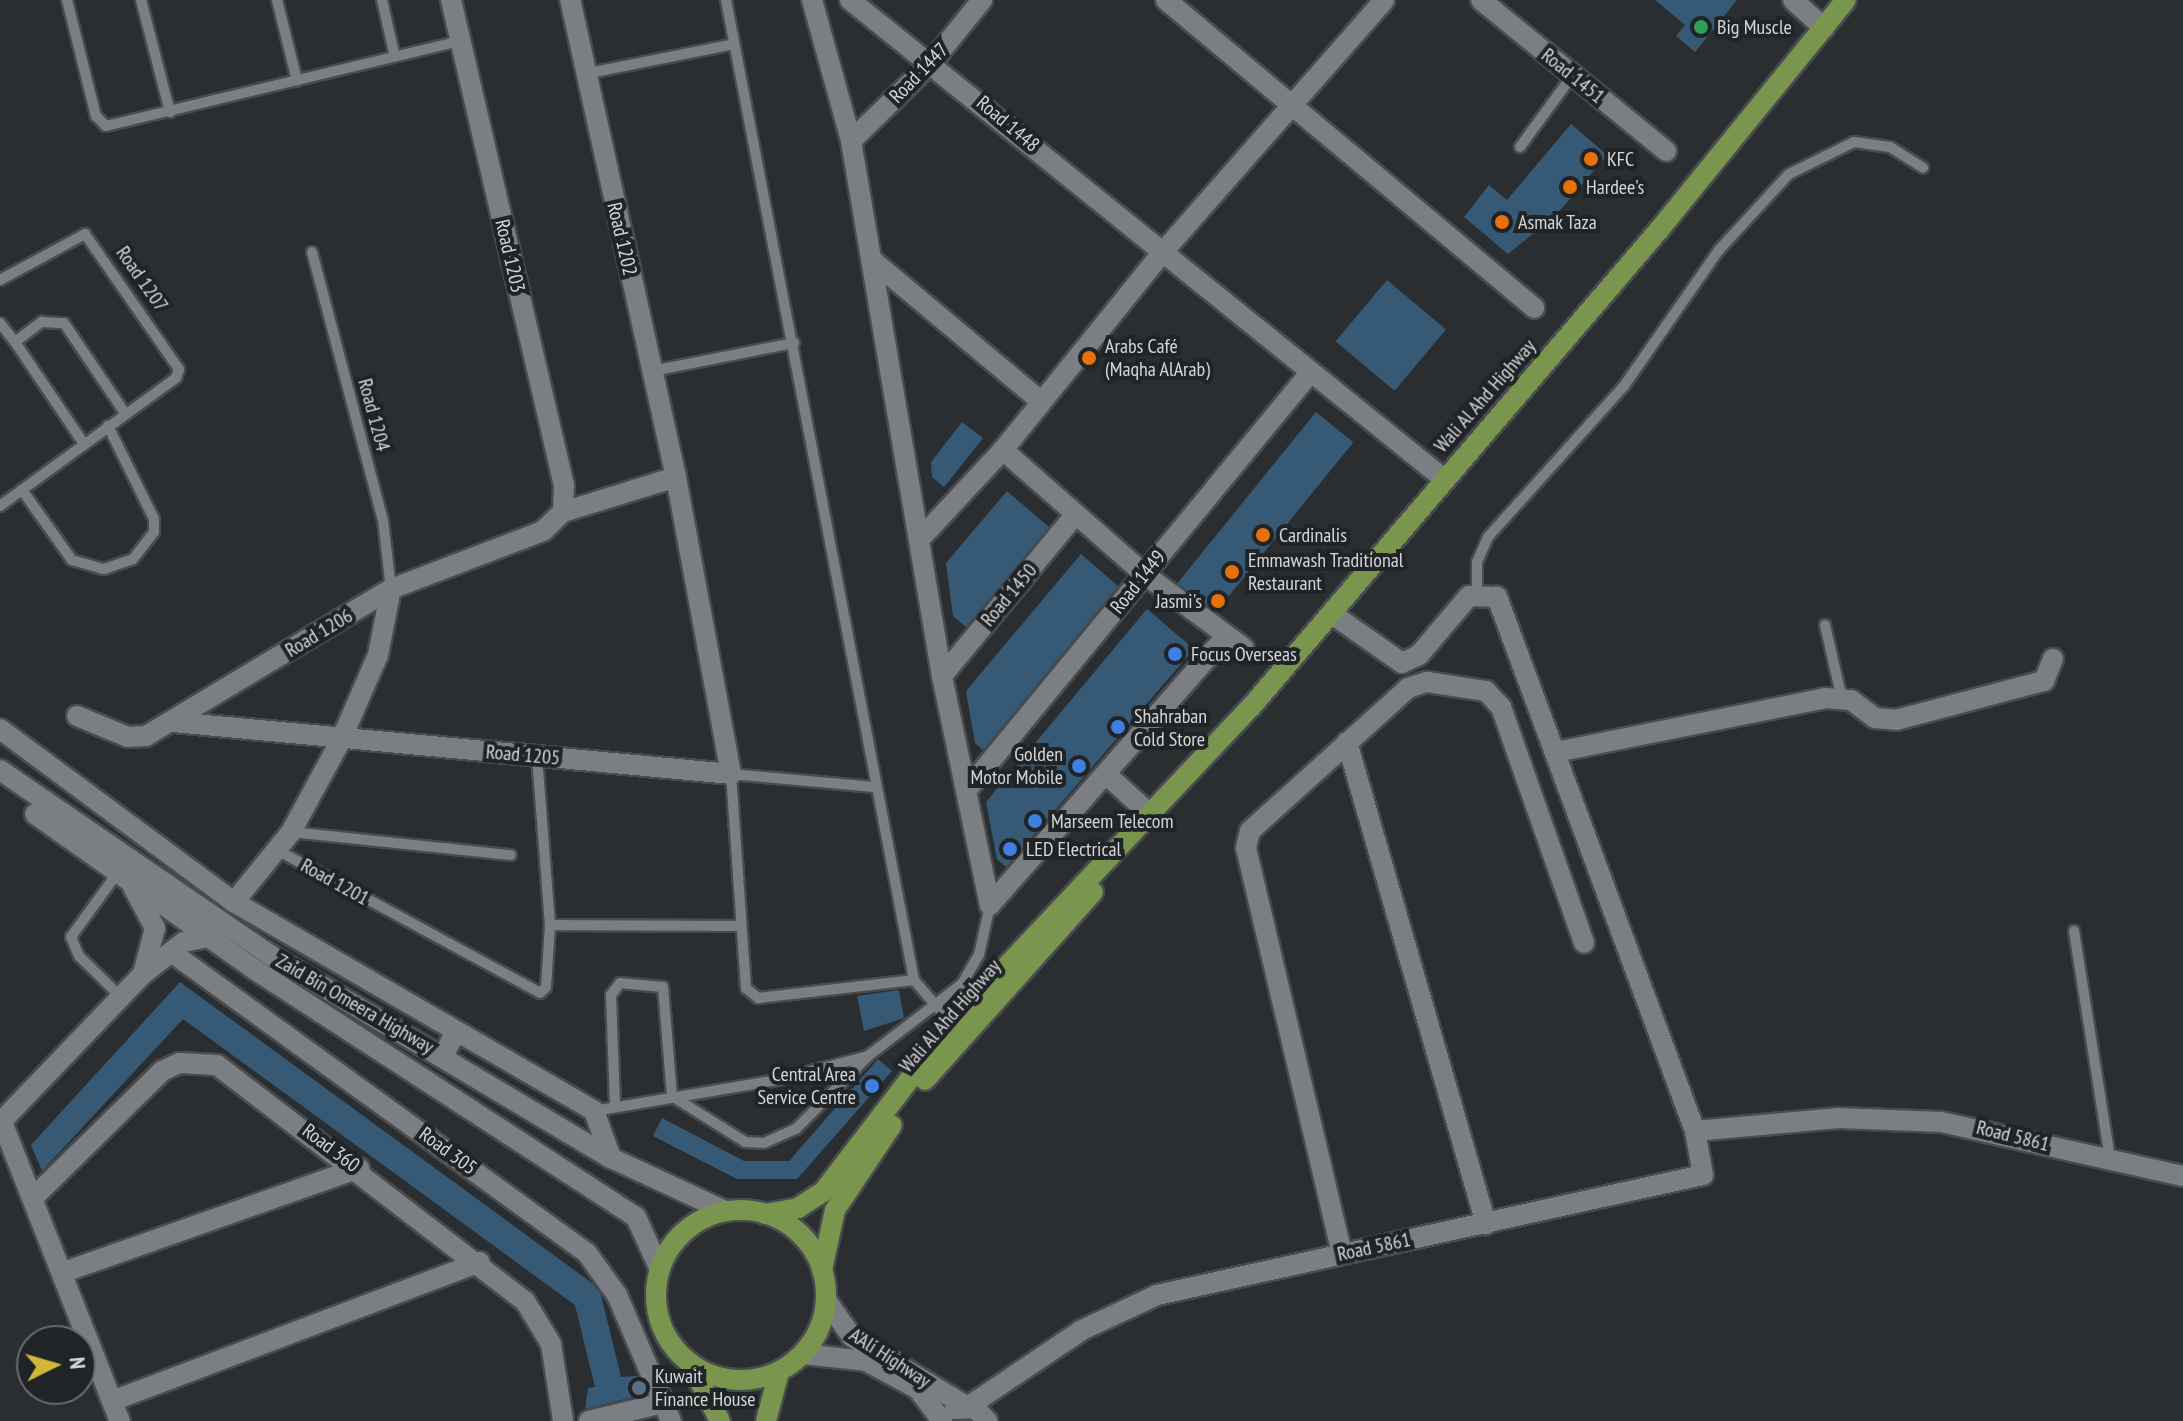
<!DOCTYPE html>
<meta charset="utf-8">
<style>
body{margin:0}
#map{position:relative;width:2183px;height:1421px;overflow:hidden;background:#2b2e31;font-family:"PT Sans Narrow",sans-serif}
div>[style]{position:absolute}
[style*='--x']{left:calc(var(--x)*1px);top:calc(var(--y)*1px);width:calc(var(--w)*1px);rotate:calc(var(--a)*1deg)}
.building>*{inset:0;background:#365a76;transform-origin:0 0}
.roads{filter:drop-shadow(2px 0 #494c4e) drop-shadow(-2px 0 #494c4e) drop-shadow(0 2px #494c4e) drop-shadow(0 -2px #494c4e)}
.service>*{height:10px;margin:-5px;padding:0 5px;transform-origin:5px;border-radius:5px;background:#7b7f83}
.minor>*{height:20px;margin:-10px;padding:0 10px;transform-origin:10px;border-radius:10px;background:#7b7f83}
.tertiary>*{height:20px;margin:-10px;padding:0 10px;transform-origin:10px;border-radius:10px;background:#7b7f83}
.primary>*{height:20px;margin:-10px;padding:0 10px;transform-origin:10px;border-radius:10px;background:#79954e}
.primary>.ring{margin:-10px;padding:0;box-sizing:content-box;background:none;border:20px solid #79954e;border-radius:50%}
.dots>*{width:22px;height:22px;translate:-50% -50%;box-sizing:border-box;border:4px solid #212427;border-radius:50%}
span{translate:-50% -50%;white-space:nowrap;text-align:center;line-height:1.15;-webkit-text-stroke:8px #212427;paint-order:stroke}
.poi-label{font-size:20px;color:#d4d6d8}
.left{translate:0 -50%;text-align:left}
.right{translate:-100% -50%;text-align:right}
.street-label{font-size:20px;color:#d4d6d8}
.north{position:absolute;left:16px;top:1325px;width:80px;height:80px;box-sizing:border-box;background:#212427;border:2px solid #696b6e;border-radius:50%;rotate:85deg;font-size:22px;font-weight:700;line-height:32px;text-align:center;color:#d4d6d8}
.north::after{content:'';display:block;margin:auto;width:28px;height:36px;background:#d2b736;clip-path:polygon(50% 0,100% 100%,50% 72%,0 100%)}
</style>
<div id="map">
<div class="building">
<div style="clip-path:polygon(1655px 0,1737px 0,1695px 52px,1676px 36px,1685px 25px)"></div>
<div style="clip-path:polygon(1571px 124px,1607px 155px,1557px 214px,1508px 254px,1464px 217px,1489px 185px,1507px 200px)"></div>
<div style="left:1387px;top:280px;width:77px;height:80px;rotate:40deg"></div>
<div style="left:1316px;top:412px;width:48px;height:220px;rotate:39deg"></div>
<div style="clip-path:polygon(962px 422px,983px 438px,944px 487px,932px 477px,931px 462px)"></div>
<div style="clip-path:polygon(1007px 491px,1049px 527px,966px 627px,953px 616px,946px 563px)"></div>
<div style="clip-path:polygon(1081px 554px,1118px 586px,983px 750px,975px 743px,966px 691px)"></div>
<div style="clip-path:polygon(1147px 609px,1194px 649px,1006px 867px,997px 859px,986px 802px)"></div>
<div style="clip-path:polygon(180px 982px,592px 1283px,601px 1295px,621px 1377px,637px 1376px,645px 1394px,585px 1409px,588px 1388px,595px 1387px,575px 1305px,183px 1019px,42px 1171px,31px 1145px)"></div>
<div style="clip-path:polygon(899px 990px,904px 1018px,864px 1031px,857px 996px)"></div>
<div style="clip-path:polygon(878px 1059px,892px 1071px,797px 1179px,737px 1179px,653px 1136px,662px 1118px,744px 1161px,789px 1161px)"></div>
</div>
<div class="roads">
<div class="service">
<div style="--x:67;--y:0;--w:120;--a:76"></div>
<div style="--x:96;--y:116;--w:14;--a:45"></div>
<div style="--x:106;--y:126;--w:363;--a:-13.5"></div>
<div style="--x:141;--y:0;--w:116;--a:75.5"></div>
<div style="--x:277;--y:0;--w:83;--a:76.1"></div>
<div style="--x:382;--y:0;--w:58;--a:77.2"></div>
<div style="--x:726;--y:0;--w:998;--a:79.14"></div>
<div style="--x:914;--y:980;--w:58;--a:49.2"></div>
<div style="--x:584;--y:74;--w:153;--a:-11.3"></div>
<div style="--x:1520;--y:147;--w:88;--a:-53.8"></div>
<div style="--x:312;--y:252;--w:277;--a:75.2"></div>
<div style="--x:383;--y:520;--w:69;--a:83.4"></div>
<div style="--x:0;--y:280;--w:97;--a:-28.4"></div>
<div style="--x:85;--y:234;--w:165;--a:55.2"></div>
<div style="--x:179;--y:369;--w:9;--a:108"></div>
<div style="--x:176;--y:378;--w:218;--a:144"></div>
<div style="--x:0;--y:323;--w:24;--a:52"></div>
<div style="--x:15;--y:342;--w:34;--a:-37"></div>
<div style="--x:42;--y:322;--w:22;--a:3"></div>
<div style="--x:64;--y:323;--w:109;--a:55.9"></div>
<div style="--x:15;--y:342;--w:123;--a:55.9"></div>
<div style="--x:652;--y:371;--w:145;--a:-11.2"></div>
<div style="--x:22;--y:490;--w:86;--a:54.5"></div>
<div style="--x:72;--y:560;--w:33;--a:16"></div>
<div style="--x:104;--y:569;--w:31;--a:-19"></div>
<div style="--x:133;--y:559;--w:34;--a:-52"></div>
<div style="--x:154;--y:532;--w:13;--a:-90"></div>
<div style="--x:154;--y:519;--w:104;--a:-116.3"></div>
<div style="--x:1477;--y:593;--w:31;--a:-90"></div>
<div style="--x:1477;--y:562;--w:27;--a:-66"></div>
<div style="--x:1488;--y:537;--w:203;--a:-48"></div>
<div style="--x:1624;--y:386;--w:166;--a:-55.1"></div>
<div style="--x:1719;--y:250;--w:103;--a:-47.4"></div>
<div style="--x:1789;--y:174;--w:72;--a:-26.2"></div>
<div style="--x:1854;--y:142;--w:36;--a:8"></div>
<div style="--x:1890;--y:147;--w:39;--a:32"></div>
<div style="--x:1825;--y:625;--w:76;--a:77.1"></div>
<div style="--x:874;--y:787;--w:144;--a:-174.8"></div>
<div style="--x:731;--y:774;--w:215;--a:86"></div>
<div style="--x:746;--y:988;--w:16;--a:40"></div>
<div style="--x:758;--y:998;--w:157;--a:-6.6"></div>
<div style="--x:291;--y:832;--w:221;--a:6"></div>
<div style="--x:277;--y:850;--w:299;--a:28.5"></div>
<div style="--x:540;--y:993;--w:8;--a:-45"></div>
<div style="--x:546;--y:987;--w:62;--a:-86.3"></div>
<div style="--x:550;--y:925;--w:169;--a:-94.4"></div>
<div style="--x:116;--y:875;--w:77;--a:126"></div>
<div style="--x:71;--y:937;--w:21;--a:67"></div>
<div style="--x:79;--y:956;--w:59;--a:44.3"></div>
<div style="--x:550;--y:925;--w:191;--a:0.3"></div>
<div style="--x:2074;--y:931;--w:231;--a:81"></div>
<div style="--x:615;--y:1105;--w:110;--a:-92.1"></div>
<div style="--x:611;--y:995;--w:15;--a:-53"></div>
<div style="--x:620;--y:983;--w:43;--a:5.3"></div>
<div style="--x:663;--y:987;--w:109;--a:85.3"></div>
<div style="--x:672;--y:1096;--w:86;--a:32.2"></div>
<div style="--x:745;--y:1142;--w:19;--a:3"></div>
<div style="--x:764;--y:1143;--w:35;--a:-24"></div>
<div style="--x:796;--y:1129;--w:103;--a:-45.4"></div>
<div style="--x:594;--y:1111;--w:186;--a:-9.6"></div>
<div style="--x:777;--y:1080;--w:94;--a:-14.8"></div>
<div style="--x:868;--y:1056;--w:118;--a:-37.5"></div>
<div style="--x:962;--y:984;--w:34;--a:-60"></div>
<div style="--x:979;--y:955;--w:51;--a:-77.6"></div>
</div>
<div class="minor">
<div style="--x:451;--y:0;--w:497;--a:76.9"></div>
<div style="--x:564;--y:484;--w:28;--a:92"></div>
<div style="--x:812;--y:0;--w:146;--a:74.5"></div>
<div style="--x:851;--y:141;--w:543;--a:80.35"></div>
<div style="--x:942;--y:676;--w:234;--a:78.2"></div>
<div style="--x:850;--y:0;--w:763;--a:38.88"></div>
<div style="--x:1166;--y:0;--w:480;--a:39.9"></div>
<div style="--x:1481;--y:0;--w:239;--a:39.2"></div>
<div style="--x:1793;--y:0;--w:42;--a:42.1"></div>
<div style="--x:851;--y:141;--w:113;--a:-44.3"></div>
<div style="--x:932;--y:62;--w:80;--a:-51.1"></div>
<div style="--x:873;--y:261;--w:217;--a:39.9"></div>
<div style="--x:1003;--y:450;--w:188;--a:41.3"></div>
<div style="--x:1144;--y:574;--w:124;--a:36.5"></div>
<div style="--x:919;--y:540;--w:123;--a:-47"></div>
<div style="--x:1003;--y:450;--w:255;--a:-51.1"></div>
<div style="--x:1163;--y:252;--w:335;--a:-48.7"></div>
<div style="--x:942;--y:676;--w:210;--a:-50.4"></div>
<div style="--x:77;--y:716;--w:55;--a:22.4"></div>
<div style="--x:128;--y:737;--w:18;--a:-3"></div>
<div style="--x:146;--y:736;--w:286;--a:-31"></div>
<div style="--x:391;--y:589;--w:163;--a:-20.9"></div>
<div style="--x:543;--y:531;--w:28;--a:-44"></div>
<div style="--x:563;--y:512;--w:118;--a:-17.2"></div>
<div style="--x:173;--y:722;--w:560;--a:5.32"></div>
<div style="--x:731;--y:774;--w:302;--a:-100.5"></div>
<div style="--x:676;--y:477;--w:489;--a:-102.5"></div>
<div style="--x:0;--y:729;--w:291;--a:36.5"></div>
<div style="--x:234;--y:902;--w:416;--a:30.1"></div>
<div style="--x:594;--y:1111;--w:50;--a:70.1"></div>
<div style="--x:1347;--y:742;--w:502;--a:73.91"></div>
<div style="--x:1556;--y:752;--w:275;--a:-11.3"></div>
<div style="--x:1826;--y:698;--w:25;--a:5"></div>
<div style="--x:1851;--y:700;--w:30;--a:37"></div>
<div style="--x:1875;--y:718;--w:21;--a:5"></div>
<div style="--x:1896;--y:720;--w:153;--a:-14.8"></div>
<div style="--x:2044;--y:681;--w:24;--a:-68"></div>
<div style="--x:1108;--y:776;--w:59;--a:42.3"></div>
<div style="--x:966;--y:791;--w:541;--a:-50.55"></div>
<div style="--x:133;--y:887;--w:47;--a:61.8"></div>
<div style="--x:155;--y:928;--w:43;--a:104.7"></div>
<div style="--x:234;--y:902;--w:90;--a:-50.8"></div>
<div style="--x:291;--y:832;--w:105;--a:-61.5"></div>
<div style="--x:341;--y:740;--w:93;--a:-66.5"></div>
<div style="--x:378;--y:655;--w:67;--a:-78.9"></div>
<div style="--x:990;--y:905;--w:358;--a:-48.7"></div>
<div style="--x:171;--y:952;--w:513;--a:35.89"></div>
<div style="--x:587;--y:1253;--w:52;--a:54.5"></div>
<div style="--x:617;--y:1295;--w:137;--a:66.8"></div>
<div style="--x:2;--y:1122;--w:321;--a:68.5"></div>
<div style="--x:0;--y:1123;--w:207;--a:-46.2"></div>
<div style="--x:143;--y:974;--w:52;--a:-38"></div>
<div style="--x:184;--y:942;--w:25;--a:-12"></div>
<div style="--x:1695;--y:1131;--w:144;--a:-5.2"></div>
<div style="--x:1838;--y:1118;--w:103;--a:2.2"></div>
<div style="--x:1941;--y:1122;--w:248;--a:12.6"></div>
<div style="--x:36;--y:1195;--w:177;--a:-44.5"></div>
<div style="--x:162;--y:1071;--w:19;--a:-25"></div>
<div style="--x:179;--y:1063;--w:38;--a:3"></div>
<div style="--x:217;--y:1065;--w:388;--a:37.5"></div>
<div style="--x:525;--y:1301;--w:50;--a:58.8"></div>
<div style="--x:551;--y:1344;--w:78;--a:81.1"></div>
<div style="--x:1342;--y:1254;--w:417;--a:-103.3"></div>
<div style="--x:1246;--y:848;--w:17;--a:-77"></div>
<div style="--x:1250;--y:831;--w:213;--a:-42.1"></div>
<div style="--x:1408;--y:688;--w:20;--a:-18"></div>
<div style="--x:1427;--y:682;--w:60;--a:8.7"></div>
<div style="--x:1486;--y:691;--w:22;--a:47"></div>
<div style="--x:1501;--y:707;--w:250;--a:70.6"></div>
<div style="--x:64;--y:1272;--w:313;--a:-19.4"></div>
<div style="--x:112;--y:1401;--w:393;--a:-20.7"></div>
<div style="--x:969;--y:1406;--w:136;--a:-33.9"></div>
<div style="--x:1082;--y:1330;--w:83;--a:-25"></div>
<div style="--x:1157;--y:1295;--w:559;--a:-12.4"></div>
<div style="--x:1703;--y:1175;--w:45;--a:-100.3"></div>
<div style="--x:1695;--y:1131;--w:570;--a:-110.34"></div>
<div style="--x:1497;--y:597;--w:28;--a:-178"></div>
<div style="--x:1469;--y:596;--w:77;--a:130.3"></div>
<div style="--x:1419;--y:655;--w:19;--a:155"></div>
<div style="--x:1402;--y:663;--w:85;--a:-145"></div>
<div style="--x:589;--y:1421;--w:76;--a:-13.7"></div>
</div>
<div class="tertiary">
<div style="--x:0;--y:770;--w:327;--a:34.4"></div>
<div style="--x:270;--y:955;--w:397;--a:30.8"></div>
<div style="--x:611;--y:1158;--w:126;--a:24.9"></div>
<div style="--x:35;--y:814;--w:268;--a:35.3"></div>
<div style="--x:254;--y:969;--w:455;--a:33"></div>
<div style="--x:636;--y:1217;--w:58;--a:65.6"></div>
<div style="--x:443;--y:1056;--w:27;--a:-62"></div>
<div style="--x:826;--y:1300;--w:45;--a:54.9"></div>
<div style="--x:852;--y:1337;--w:133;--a:31.2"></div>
<div style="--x:803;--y:1354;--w:63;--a:6.3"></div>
<div style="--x:866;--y:1361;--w:59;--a:28.3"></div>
<div style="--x:918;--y:1389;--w:40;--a:53"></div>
<div style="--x:955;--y:1409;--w:20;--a:-3"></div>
<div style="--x:975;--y:1408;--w:18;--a:47"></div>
</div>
<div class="primary">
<div style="--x:925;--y:1080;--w:252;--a:-48.2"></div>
<div class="ring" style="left:656px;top:1210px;width:150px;height:150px"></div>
<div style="--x:765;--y:1214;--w:34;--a:-10"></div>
<div style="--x:798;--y:1208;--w:30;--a:-33"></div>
<div style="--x:823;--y:1192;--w:212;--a:-52.5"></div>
<div style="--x:952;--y:1024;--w:436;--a:-46.7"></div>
<div style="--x:1251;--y:707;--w:628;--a:-49.46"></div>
<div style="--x:1659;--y:230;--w:296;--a:-50.9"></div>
<div style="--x:822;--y:1270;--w:61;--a:-77.8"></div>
<div style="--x:835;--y:1210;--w:102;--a:-56.2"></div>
<div style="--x:690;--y:1363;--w:65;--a:62.7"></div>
<div style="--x:766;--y:1421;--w:51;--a:-75.1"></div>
</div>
</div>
<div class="dots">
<div style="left:1701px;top:27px;background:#2e9e5b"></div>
<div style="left:1591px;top:159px;background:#e8710a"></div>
<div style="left:1570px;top:187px;background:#e8710a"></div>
<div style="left:1502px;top:222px;background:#e8710a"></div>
<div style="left:1089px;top:358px;background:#e8710a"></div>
<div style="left:1263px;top:535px;background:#e8710a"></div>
<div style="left:1232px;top:572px;background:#e8710a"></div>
<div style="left:1218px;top:601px;background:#e8710a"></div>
<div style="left:1175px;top:654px;background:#3f7fe0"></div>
<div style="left:1118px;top:727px;background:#3f7fe0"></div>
<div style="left:1079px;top:766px;background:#3f7fe0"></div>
<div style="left:1035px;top:821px;background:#3f7fe0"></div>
<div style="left:1010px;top:849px;background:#3f7fe0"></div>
<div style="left:872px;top:1086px;background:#3f7fe0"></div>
<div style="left:639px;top:1388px;background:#5c6f8a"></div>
</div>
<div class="poi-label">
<span class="left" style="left:1717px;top:27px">Big Muscle</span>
<span class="left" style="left:1607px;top:159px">KFC</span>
<span class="left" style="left:1586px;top:187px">Hardee's</span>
<span class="left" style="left:1518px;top:222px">Asmak Taza</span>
<span class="left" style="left:1105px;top:358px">Arabs Café<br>(Maqha AlArab)</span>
<span class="left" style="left:1279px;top:535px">Cardinalis</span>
<span class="left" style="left:1248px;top:572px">Emmawash Traditional<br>Restaurant</span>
<span class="right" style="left:1202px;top:601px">Jasmi's</span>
<span class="left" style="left:1191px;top:654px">Focus Overseas</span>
<span class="left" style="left:1134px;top:728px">Shahraban<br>Cold Store</span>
<span class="right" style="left:1063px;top:766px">Golden<br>Motor Mobile</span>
<span class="left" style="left:1051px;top:821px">Marseem Telecom</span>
<span class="left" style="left:1026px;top:849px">LED Electrical</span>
<span class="right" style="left:856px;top:1086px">Central Area<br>Service Centre</span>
<span class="left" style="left:655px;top:1388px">Kuwait<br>Finance House</span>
</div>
<div class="street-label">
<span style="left:919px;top:73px;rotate:-46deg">Road 1447</span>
<span style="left:1573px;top:76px;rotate:39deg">Road 1451</span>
<span style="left:1008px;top:124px;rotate:40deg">Road 1448</span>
<span style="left:622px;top:239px;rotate:77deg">Road 1202</span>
<span style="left:510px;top:256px;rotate:77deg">Road 1203</span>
<span style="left:142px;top:279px;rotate:55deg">Road 1207</span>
<span style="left:1485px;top:396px;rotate:-49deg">Wali Al Ahd Highway</span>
<span style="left:374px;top:415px;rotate:75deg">Road 1204</span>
<span style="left:1138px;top:582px;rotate:-51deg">Road 1449</span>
<span style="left:1009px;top:595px;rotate:-50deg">Road 1450</span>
<span style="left:319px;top:633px;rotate:-31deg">Road 1206</span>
<span style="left:523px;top:755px;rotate:5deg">Road 1205</span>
<span style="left:335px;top:882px;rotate:29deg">Road 1201</span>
<span style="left:355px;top:1004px;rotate:30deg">Zaid Bin Omeera Highway</span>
<span style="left:950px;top:1016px;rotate:-49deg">Wali Al Ahd Highway</span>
<span style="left:2013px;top:1136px;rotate:14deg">Road 5861</span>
<span style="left:331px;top:1148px;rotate:37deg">Road 360</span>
<span style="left:448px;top:1151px;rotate:36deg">Road 305</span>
<span style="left:1374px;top:1247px;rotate:-12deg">Road 5861</span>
<span style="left:890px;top:1358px;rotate:33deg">A'Ali Highway</span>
</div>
<div class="north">N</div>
</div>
